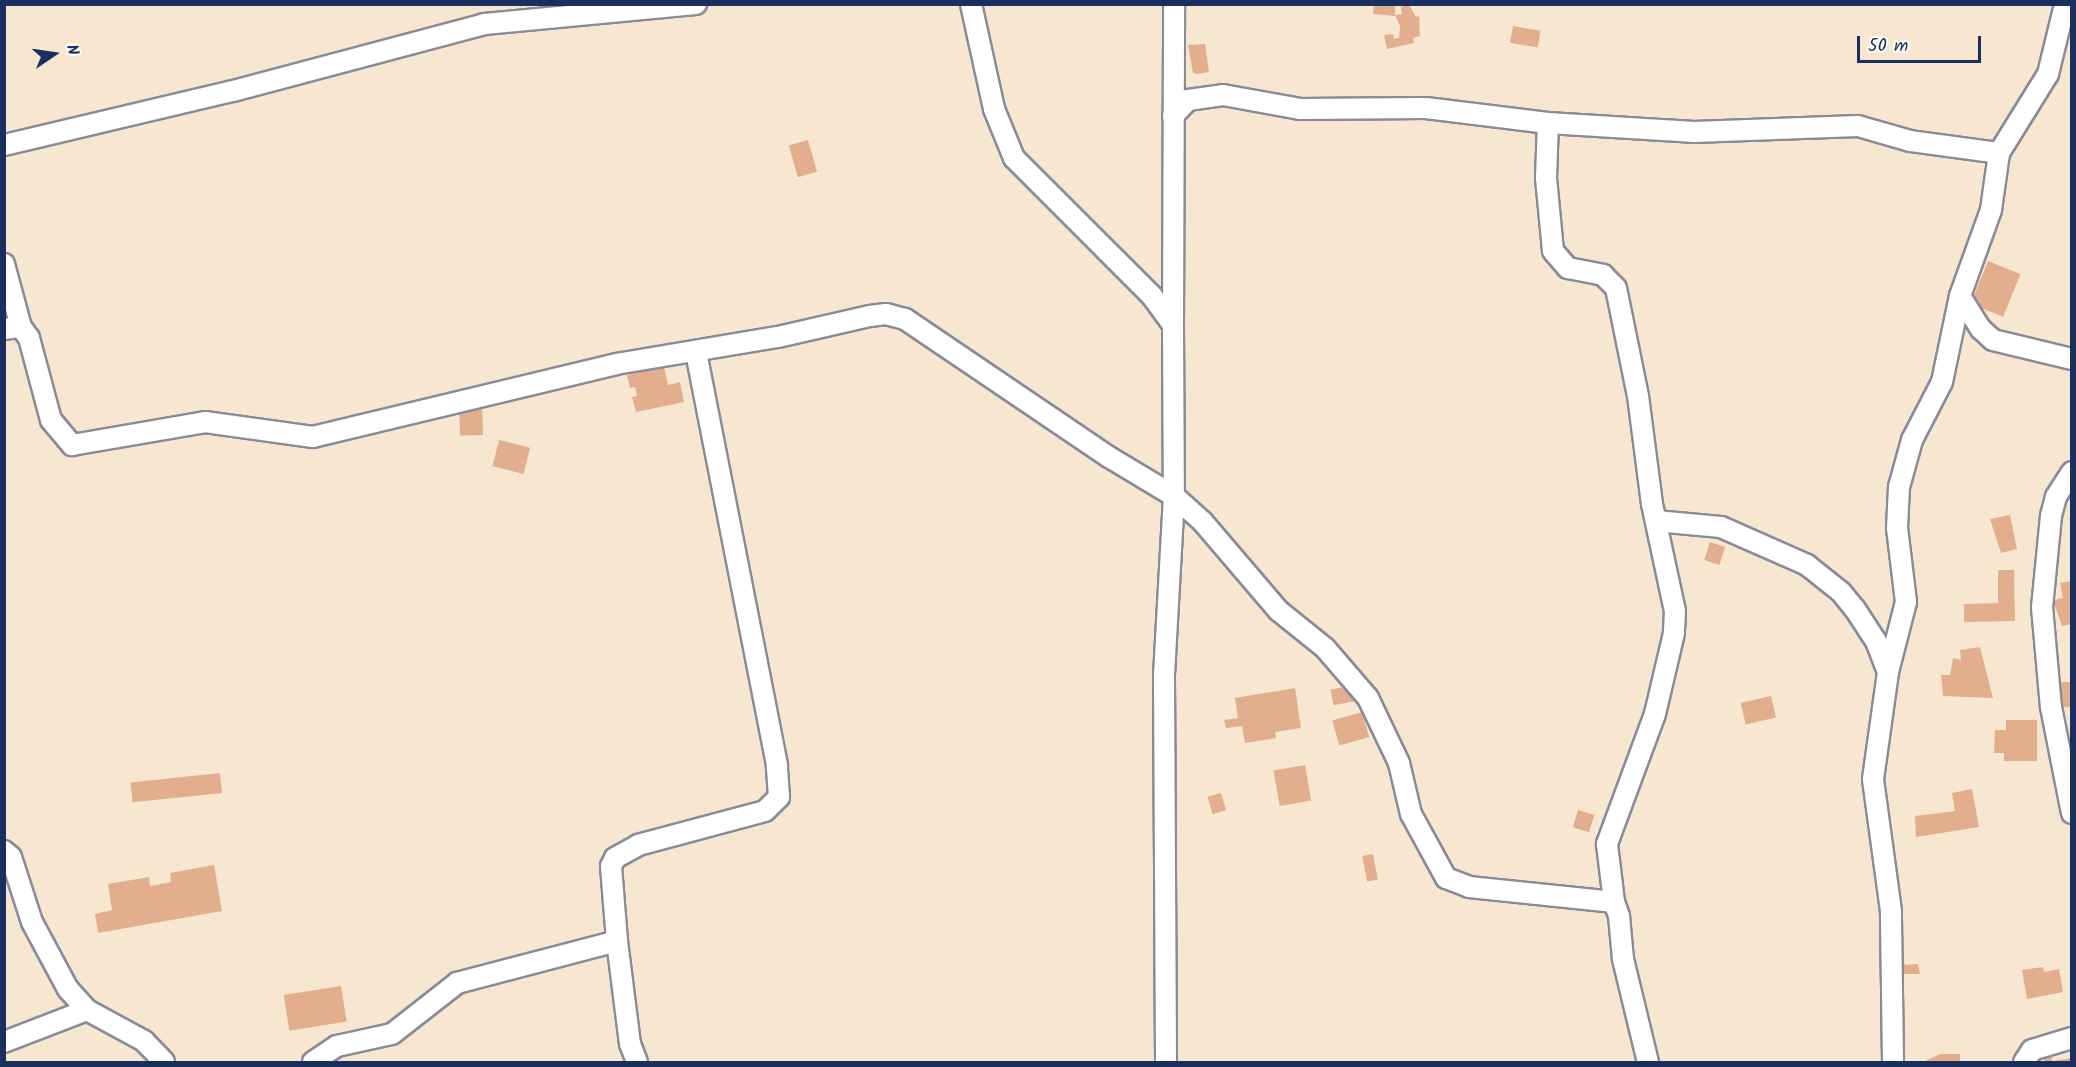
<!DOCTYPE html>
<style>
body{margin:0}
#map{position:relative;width:2076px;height:1067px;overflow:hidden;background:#f7e7d1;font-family:Kalam,sans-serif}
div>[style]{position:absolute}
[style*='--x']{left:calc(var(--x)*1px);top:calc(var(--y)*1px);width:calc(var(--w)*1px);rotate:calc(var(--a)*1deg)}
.building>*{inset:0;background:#e2ae8d;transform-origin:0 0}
.roads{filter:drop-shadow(2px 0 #898b98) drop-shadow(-2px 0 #898b98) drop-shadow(0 2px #898b98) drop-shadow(0 -2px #898b98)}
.minor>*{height:20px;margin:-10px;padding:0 10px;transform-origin:10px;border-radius:10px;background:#fff}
span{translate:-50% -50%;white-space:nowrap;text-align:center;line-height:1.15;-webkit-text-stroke:6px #fdfcf7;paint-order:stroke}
.frame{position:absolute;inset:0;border:6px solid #1b2f5e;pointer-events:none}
.north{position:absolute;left:24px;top:24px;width:60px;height:60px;-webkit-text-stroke:4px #fdfcf7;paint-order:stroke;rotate:77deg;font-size:16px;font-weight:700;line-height:24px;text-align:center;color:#1b2f5e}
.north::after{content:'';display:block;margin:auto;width:21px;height:27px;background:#1b2f5e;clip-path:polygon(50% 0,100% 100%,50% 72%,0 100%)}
.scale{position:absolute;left:1857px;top:36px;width:124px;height:27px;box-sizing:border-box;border:3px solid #1b2f5e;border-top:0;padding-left:8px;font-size:18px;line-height:21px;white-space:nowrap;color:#1b2f5e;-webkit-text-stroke:4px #fdfcf7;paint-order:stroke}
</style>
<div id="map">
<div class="building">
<div style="clip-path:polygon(1374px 4px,1395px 4px,1395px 16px,1373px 14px)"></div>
<div style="clip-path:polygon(1409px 5px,1416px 17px,1419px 16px,1420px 36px,1413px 38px,1414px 43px,1387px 49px,1384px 35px,1393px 34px,1394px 39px,1399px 38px,1400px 26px,1395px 15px,1402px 14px,1401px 7px)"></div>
<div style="left:1513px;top:26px;width:28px;height:17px;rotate:10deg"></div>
<div style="clip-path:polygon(1205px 44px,1209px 72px,1197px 74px,1193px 73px,1188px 45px)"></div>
<div style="left:808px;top:140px;width:33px;height:20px;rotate:74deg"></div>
<div style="left:1988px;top:261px;width:35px;height:46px;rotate:22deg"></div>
<div style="clip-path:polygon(664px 367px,668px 385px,680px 382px,684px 402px,636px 412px,632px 397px,637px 396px,635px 387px,630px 388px,627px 375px)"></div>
<div style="left:482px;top:404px;width:31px;height:23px;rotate:88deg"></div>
<div style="left:499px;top:440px;width:32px;height:27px;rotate:14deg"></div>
<div style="clip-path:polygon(2010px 515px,2017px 549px,2001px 553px,1990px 519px)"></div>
<div style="left:1710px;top:542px;width:16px;height:19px;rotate:18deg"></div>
<div style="clip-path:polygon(1998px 570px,2014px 570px,2015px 621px,1964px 622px,1964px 604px,1998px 603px)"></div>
<div style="clip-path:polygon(2072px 581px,2072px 624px,2062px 626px,2053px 600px,2063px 598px,2060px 583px)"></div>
<div style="clip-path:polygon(1980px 647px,1993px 698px,1943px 696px,1941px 675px,1950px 675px,1953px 658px,1961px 660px,1960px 650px)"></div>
<div style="left:2058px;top:682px;width:14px;height:25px"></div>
<div style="left:1354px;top:685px;width:16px;height:24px;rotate:79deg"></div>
<div style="clip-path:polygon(1295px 688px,1301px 728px,1275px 732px,1276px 738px,1245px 743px,1242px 726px,1226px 728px,1224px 720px,1238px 718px,1235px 698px)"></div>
<div style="left:1771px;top:696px;width:22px;height:31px;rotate:77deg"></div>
<div style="left:1362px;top:712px;width:26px;height:31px;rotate:74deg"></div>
<div style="clip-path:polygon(2006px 720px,2037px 720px,2037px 761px,2004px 761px,2004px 753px,1994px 753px,1995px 730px,2006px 730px)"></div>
<div style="left:1305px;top:765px;width:36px;height:32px;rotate:80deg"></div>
<div style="left:220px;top:773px;width:20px;height:90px;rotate:84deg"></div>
<div style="clip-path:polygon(1972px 789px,1979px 827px,1916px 837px,1915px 816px,1955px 811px,1952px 793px)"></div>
<div style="left:1221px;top:793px;width:18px;height:14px;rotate:74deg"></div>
<div style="left:1578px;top:810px;width:17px;height:18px;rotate:17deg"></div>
<div style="left:1373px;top:854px;width:26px;height:11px;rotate:79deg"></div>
<div style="clip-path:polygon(214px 865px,222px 911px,98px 933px,95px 914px,112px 910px,108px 884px,149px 877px,150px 886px,171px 882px,170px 873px)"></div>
<div style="clip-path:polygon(1904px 961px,1905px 965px,1918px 964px,1920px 974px,1901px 974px,1899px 963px)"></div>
<div style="clip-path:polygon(2043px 967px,2044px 972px,2059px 969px,2063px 992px,2027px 999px,2022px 970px)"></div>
<div style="left:341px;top:986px;width:36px;height:58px;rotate:81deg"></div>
<div style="clip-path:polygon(1940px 1054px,1960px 1054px,1960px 1062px,1923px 1062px)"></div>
<div style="clip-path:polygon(2052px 1056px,2052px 1061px,2072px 1058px,2072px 1062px,2045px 1062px,2044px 1057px)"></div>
</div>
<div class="roads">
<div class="minor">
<div style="--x:971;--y:4;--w:107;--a:77.6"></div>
<div style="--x:994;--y:109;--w:53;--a:67.8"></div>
<div style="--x:1014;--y:158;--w:195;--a:45"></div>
<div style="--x:1152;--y:296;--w:36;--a:54"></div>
<div style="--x:1173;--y:325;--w:171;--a:89.7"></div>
<div style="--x:1174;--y:496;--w:180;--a:93.2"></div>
<div style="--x:1164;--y:676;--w:386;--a:89.7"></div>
<div style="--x:1173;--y:116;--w:22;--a:-47"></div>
<div style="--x:1188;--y:100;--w:35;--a:-8"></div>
<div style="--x:1223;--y:95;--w:78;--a:10.3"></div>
<div style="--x:1300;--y:109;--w:126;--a:-0.5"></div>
<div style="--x:1426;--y:108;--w:123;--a:7"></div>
<div style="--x:1548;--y:123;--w:146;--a:3.5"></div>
<div style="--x:1694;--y:132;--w:164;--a:-2.1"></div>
<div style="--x:1858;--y:126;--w:54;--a:16.1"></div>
<div style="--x:1910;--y:141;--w:90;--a:7.7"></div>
<div style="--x:1548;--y:123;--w:55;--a:92.1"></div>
<div style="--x:1546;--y:178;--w:73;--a:84.5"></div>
<div style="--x:1553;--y:251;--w:23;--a:49"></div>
<div style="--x:1568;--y:268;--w:36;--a:11"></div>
<div style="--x:1603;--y:275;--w:18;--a:45"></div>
<div style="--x:1616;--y:288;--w:110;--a:78.5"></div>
<div style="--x:1638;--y:396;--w:109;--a:82.6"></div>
<div style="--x:1652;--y:504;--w:109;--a:77.9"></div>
<div style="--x:1675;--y:611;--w:22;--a:93"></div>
<div style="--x:1674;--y:633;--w:83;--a:103.2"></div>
<div style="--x:1655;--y:714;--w:139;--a:110.3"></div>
<div style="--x:1607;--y:844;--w:58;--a:83.1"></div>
<div style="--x:4;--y:145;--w:235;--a:-13.3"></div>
<div style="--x:233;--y:91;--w:260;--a:-14.9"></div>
<div style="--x:484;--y:24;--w:213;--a:-5.4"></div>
<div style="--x:4;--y:264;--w:65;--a:74.9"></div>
<div style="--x:1960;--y:296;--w:39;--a:58"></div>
<div style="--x:1981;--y:329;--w:16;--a:43"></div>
<div style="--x:1993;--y:340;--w:81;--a:13.5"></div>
<div style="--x:1173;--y:325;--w:321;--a:-89.8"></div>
<div style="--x:4;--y:329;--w:17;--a:-7"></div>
<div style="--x:21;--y:327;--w:14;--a:54"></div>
<div style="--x:29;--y:338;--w:85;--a:75"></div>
<div style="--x:51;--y:420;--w:33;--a:50"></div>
<div style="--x:72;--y:445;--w:135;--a:-9.8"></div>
<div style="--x:205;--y:422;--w:109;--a:7.9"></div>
<div style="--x:313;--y:437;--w:312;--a:-13.5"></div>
<div style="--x:616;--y:364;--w:164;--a:-9.5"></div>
<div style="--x:778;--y:337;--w:94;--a:-12.9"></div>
<div style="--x:870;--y:316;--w:16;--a:-7"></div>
<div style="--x:886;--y:314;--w:20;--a:15"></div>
<div style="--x:905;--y:319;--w:246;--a:34.1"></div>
<div style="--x:1109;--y:457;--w:76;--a:31"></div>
<div style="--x:1174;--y:496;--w:38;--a:42"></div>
<div style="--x:1202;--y:521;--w:118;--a:49.5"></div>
<div style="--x:1279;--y:611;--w:59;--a:38.8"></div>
<div style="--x:1325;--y:648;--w:66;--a:49.3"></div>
<div style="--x:1368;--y:698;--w:72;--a:64.5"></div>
<div style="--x:1399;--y:763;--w:52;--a:76.8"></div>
<div style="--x:1411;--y:814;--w:73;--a:61.3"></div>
<div style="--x:1446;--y:878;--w:25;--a:21"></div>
<div style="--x:1469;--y:887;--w:146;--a:5.9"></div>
<div style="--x:1614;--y:902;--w:15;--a:70"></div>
<div style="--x:1619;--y:916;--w:43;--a:84.7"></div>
<div style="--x:1623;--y:959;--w:106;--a:76.4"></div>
<div style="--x:2072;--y:472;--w:30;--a:123"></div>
<div style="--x:2056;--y:497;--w:20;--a:105"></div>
<div style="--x:2051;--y:516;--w:91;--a:95.6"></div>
<div style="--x:2042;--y:607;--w:100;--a:84.9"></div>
<div style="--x:2051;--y:707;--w:108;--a:78.8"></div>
<div style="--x:1656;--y:521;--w:65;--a:5.3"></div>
<div style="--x:1721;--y:527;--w:94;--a:23.8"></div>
<div style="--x:1807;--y:565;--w:43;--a:38.5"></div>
<div style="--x:1841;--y:592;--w:22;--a:51"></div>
<div style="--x:1855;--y:609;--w:38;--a:57"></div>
<div style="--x:1876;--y:641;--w:33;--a:69"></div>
<div style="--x:4;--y:851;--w:9;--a:41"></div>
<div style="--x:11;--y:857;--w:68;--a:72.1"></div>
<div style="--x:32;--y:922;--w:76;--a:61.8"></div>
<div style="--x:68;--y:989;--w:28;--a:48"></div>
<div style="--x:87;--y:1010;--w:65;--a:28.5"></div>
<div style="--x:144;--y:1041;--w:29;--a:46"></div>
<div style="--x:4;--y:1042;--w:89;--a:-21.1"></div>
<div style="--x:313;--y:1062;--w:29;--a:-34"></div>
<div style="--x:337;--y:1046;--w:56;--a:-12.3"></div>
<div style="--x:392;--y:1034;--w:83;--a:-38.1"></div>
<div style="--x:457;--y:983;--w:165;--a:-14.7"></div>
<div style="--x:637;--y:1062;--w:19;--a:-111"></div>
<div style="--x:630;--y:1044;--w:104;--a:-97.2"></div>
<div style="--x:617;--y:941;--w:75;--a:-94.6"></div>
<div style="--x:611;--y:866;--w:9;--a:-63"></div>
<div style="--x:615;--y:858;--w:26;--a:-29"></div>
<div style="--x:638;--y:845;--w:131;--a:-15"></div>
<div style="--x:765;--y:811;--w:20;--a:-45"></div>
<div style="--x:779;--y:797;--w:32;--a:-94"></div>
<div style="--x:777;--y:765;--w:422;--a:-101.1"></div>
<div style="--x:1893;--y:1062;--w:151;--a:-90.8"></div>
<div style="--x:1891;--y:911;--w:133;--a:-97.8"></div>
<div style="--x:1873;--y:779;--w:108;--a:-82"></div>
<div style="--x:1888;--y:672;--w:72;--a:-75.6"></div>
<div style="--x:1906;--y:602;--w:75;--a:-96.9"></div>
<div style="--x:1897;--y:528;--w:41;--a:-87.2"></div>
<div style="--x:1899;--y:487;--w:49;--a:-74.5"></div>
<div style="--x:1912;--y:440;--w:65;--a:-62.7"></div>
<div style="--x:1942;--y:382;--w:88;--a:-78.2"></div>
<div style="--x:1960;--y:296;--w:91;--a:-70.2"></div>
<div style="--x:1991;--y:210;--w:58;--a:-82"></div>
<div style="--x:1999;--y:153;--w:93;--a:-58.2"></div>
<div style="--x:2048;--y:74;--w:72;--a:-76.3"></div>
<div style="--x:2024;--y:1062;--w:14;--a:-56"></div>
<div style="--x:2032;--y:1050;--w:42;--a:-16.7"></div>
</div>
</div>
<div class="frame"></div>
<div class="north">N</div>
<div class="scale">50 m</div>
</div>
